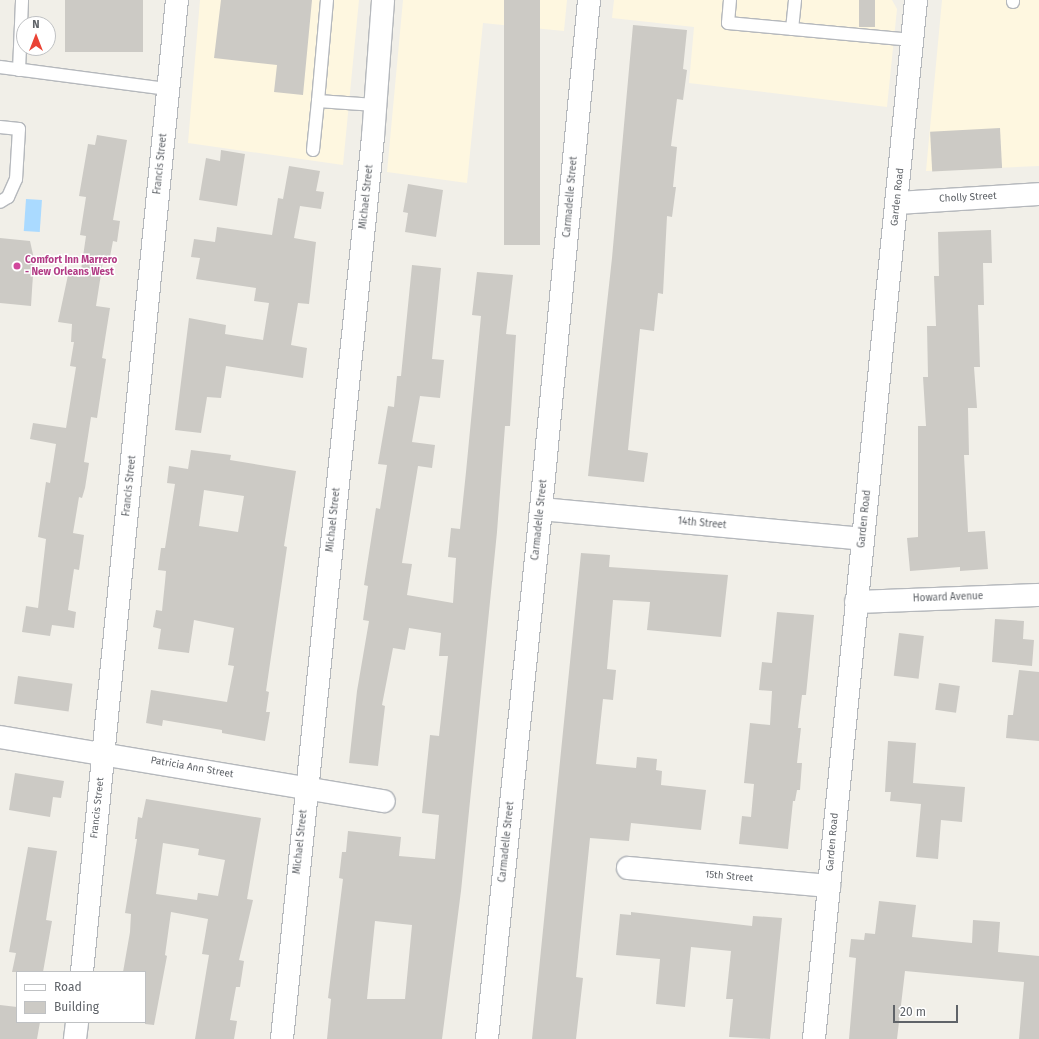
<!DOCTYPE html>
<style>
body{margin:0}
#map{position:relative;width:1039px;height:1039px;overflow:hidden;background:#f1efe8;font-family:"Fira Sans",sans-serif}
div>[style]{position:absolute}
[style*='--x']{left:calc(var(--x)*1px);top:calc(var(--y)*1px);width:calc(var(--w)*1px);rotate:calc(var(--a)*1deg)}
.commercial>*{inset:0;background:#fef7e0}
.water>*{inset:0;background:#aadaff;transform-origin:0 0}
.building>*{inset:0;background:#cccac5;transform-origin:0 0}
.roads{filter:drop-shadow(1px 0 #b5b8bc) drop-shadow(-1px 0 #b5b8bc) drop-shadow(0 1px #b5b8bc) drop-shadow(0 -1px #b5b8bc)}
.lane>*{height:12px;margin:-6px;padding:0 6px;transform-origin:6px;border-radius:6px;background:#fff}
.street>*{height:22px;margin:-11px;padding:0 11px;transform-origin:11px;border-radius:11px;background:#fff}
.dots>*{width:11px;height:11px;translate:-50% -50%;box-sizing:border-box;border:2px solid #fff;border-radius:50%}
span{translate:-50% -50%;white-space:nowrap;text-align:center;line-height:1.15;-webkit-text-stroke:3px #fff;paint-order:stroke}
.street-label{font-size:10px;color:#5f6368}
.hotel-label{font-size:10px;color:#b23c85;font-weight:700}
.left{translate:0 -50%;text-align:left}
.legend{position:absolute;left:16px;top:971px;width:130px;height:52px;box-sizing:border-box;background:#fff;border:1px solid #bfc1c3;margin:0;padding:5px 7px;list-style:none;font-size:12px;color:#5f6368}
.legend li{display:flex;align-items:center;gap:8px;height:20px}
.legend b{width:20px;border:1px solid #bfc1c3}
.north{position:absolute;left:16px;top:16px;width:40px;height:40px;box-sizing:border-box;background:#fff;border:1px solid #bfc1c3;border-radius:50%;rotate:0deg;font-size:11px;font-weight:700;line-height:16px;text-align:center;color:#5f6368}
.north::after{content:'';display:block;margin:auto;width:14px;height:18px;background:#ea4335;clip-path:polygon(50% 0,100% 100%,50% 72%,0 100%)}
.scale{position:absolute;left:893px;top:1005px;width:65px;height:18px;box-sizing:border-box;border:2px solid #5f6368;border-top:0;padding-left:5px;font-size:12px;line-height:14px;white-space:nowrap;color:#5f6368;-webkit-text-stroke:3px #fff;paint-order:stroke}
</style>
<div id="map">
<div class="commercial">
<div style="clip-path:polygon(200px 0,359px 0,343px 165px,188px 143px)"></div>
<div style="clip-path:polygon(403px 0,567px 0,564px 31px,483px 23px,467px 183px,387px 172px)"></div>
<div style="clip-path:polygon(614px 0,892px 0,897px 9px,887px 107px,689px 83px,694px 27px,612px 18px)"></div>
<div style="clip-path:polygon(942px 0,1039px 0,1039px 166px,926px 171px)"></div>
</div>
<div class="water">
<div style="left:26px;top:199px;width:16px;height:32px;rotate:4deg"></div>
</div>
<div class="building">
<div style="left:65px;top:0;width:78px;height:52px"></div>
<div style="clip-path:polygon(221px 0,312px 0,303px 95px,274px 92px,277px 65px,214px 58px)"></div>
<div style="left:504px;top:0;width:36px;height:245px"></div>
<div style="left:859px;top:0;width:16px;height:27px"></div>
<div style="clip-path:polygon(633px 25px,687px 30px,683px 69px,687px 70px,683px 100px,677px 99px,671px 146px,677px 147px,673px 187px,676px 187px,672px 217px,667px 216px,663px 294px,658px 293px,654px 331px,640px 329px,628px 450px,648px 453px,644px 482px,588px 476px,612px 258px)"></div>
<div style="left:1000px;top:128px;width:40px;height:70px;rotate:87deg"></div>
<div style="clip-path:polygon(97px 135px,127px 140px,113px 220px,120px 221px,117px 242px,113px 241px,109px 262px,103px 261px,96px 306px,110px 308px,102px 358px,106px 359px,97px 418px,91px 417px,84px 462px,89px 463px,85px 488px,82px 498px,79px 497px,73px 533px,84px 535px,79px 570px,74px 569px,68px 610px,76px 612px,74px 628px,52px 625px,50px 636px,22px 632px,26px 606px,38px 608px,46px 539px,38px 537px,46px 482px,50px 483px,56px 444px,30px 439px,33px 423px,66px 428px,76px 367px,70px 366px,74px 342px,71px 342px,72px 324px,58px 322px,68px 275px,80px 277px,86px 236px,80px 235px,86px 197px,79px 196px,88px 144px,95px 145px)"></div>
<div style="clip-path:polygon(221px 150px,245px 154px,237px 206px,199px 200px,206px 158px,220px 161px)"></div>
<div style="clip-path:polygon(289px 166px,320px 171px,316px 191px,324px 192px,321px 209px,300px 206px,294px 238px,316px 242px,309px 304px,298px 303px,291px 345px,307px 348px,303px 378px,226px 366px,221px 398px,207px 397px,201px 433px,175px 430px,189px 318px,226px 325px,225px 334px,263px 340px,269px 303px,254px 301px,256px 288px,196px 279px,200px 258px,191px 257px,194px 239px,215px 242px,217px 227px,272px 235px,278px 198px,283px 199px)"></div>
<div style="clip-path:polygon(408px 184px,443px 190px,436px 237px,405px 232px,408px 213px,403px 212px)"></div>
<div style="clip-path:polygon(991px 230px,992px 263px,983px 263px,984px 305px,978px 305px,980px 367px,974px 367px,977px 408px,968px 408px,969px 455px,964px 455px,968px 532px,985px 531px,988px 569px,960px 571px,960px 567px,910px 571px,907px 538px,918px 537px,918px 426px,926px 426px,923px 377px,928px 377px,927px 326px,936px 326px,934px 276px,939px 276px,938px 232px)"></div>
<div style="clip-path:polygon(0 238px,30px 241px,34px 259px,31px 306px,0 303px)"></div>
<div style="clip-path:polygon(evenodd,412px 265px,441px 268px,432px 359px,444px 360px,440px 398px,420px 396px,412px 442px,435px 445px,432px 468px,418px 466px,402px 563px,412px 564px,407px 595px,453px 603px,456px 558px,448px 557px,451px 528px,460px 529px,466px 472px,481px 316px,472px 315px,477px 272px,513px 275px,506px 334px,516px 335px,510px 426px,505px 426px,497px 532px,461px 891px,442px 1039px,327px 1039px,331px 999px,328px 998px,343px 879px,339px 878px,342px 852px,346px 852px,348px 831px,401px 837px,399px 856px,435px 859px,439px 815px,422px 813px,430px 735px,439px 736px,448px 656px,439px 656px,441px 633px,409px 628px,405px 650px,393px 648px,382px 705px,385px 706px,378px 766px,349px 763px,357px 691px,369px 621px,363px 620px,368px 586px,364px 585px,376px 508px,380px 509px,387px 465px,378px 464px,388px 406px,394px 407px,397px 376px,401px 376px,412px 265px,375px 921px,412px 925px,405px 999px,367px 999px,375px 921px)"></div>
<div style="clip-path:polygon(evenodd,191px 450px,231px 455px,230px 460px,296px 471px,284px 546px,287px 547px,266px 691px,269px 692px,266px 712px,270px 712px,265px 741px,222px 733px,222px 730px,163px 720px,162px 726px,146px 723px,151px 690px,227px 702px,234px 666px,228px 665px,234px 628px,194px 620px,189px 653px,158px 649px,161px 629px,153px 627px,156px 610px,162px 611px,165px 582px,166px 571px,158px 570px,161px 548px,165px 548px,175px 484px,167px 483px,169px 466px,188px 469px,191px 450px,204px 490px,244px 496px,238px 532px,199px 526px,204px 490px)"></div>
<div style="clip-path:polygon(581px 553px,610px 555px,609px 567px,728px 575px,721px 637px,647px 630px,650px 602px,613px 600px,607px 669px,616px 670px,613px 700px,603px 699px,596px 764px,636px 768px,637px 757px,657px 759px,656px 770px,662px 771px,661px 785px,706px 790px,701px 830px,631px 823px,629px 841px,590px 838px,576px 977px,583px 978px,576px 1039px,532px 1039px)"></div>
<div style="clip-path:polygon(777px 612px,814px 615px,806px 695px,802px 695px,798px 728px,801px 728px,797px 763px,802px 763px,800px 790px,797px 790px,795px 801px,793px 801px,788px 849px,739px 844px,742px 816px,751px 817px,754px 784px,744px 783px,750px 723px,770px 725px,772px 691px,759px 690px,762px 662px,772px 663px)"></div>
<div style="clip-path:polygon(995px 619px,1024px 621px,1023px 639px,1034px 640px,1032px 666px,992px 662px)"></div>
<div style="left:899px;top:633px;width:25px;height:43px;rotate:7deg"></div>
<div style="clip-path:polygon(1019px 670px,1039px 672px,1039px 741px,1006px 738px,1008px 715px,1013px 715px)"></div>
<div style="left:18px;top:676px;width:55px;height:28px;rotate:8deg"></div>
<div style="left:939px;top:683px;width:21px;height:27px;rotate:8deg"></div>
<div style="clip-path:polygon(888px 741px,916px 743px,913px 783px,965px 787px,962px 822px,941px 820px,938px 859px,916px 857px,921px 804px,890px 801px,891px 792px,885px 792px)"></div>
<div style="clip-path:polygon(15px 773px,64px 781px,61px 798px,53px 797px,50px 817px,9px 810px)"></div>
<div style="clip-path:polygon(evenodd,146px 799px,261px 818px,247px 899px,253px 900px,239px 960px,244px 961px,240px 987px,236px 987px,230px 1020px,237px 1021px,234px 1039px,195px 1039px,209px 955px,202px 954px,208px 919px,171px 912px,165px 955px,167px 956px,154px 1025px,145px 1024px,145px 972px,123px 972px,130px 932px,131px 914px,125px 913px,137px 839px,135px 839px,138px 817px,142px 818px,146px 799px,163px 843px,199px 849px,198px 855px,225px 860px,218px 896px,198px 893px,197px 900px,156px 894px,163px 843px)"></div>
<div style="clip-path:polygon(28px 847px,57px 851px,46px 920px,52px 921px,43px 972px,12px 972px,16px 953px,9px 952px)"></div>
<div style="clip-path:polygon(879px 901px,916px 905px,912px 937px,972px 943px,973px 920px,1000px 922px,998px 952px,1039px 956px,1039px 1039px,1019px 1039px,1024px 982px,905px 971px,897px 1039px,849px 1039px,856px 958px,849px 957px,851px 939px,864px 940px,865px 933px,875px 934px)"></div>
<div style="clip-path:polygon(631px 912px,752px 926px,753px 916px,782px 918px,770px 1039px,729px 1037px,733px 999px,726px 999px,731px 951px,691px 947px,685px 1007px,656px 1004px,660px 959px,616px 955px,620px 914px,631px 915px)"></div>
<div style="clip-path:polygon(0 1005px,17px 1007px,17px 1022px,40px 1022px,37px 1039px,0 1039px)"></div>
</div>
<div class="roads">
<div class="lane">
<div style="--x:327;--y:0;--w:101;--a:95.1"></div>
<div style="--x:318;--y:101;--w:57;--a:4"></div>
<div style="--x:730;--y:0;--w:23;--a:95"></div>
<div style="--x:728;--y:23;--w:185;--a:5.3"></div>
<div style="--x:1013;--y:0;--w:2;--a:90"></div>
<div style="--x:792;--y:29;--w:29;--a:-84"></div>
<div style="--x:0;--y:67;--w:169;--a:7.5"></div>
<div style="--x:19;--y:70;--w:70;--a:-87.5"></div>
<div style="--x:0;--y:127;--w:19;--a:6"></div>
<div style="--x:19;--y:129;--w:50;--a:93.4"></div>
<div style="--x:16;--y:179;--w:20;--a:114"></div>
<div style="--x:8;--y:197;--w:9;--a:148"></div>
<div style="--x:313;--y:150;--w:49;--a:-84.2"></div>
</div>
<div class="street">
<div style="--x:897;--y:203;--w:142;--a:-3.6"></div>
<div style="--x:541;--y:509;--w:323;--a:5.3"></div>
<div style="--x:856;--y:602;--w:183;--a:-2.2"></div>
<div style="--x:0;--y:737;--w:389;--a:9.5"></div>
<div style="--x:628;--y:868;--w:202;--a:5.1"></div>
<div style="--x:82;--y:972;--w:977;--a:-84.42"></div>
<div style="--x:75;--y:1039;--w:17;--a:-83"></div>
<div style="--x:282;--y:1039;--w:907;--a:-84.24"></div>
<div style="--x:373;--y:137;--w:137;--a:-85.8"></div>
<div style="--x:487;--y:1039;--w:533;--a:-84.18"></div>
<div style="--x:541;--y:509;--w:511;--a:-84.61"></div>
<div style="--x:814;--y:1039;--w:1044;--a:-84.39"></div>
</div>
</div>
<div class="dots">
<div style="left:17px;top:266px;background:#d1479c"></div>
</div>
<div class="street-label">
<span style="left:161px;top:164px;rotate:-84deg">Francis Street</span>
<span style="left:367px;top:197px;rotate:-84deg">Michael Street</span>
<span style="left:571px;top:197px;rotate:-85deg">Carmadelle Street</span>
<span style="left:898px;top:197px;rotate:-84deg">Garden Road</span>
<span style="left:968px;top:198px;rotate:-3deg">Cholly Street</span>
<span style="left:130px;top:486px;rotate:-84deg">Francis Street</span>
<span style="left:865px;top:519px;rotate:-84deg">Garden Road</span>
<span style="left:334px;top:520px;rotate:-84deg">Michael Street</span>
<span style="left:540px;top:520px;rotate:-84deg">Carmadelle Street</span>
<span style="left:702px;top:524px;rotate:5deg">14th Street</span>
<span style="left:948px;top:598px;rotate:-2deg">Howard Avenue</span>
<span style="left:192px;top:768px;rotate:10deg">Patricia Ann Street</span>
<span style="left:98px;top:808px;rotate:-84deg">Francis Street</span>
<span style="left:301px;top:842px;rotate:-84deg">Michael Street</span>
<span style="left:507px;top:842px;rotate:-84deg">Carmadelle Street</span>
<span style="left:833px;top:842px;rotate:-85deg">Garden Road</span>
<span style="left:729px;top:877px;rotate:5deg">15th Street</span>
</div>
<div class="hotel-label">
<span class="left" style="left:25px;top:266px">Comfort Inn Marrero<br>- New Orleans West</span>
</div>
<ul class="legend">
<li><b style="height:5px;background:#fff"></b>Road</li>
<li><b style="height:11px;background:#cccac5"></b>Building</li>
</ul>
<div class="north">N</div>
<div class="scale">20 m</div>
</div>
